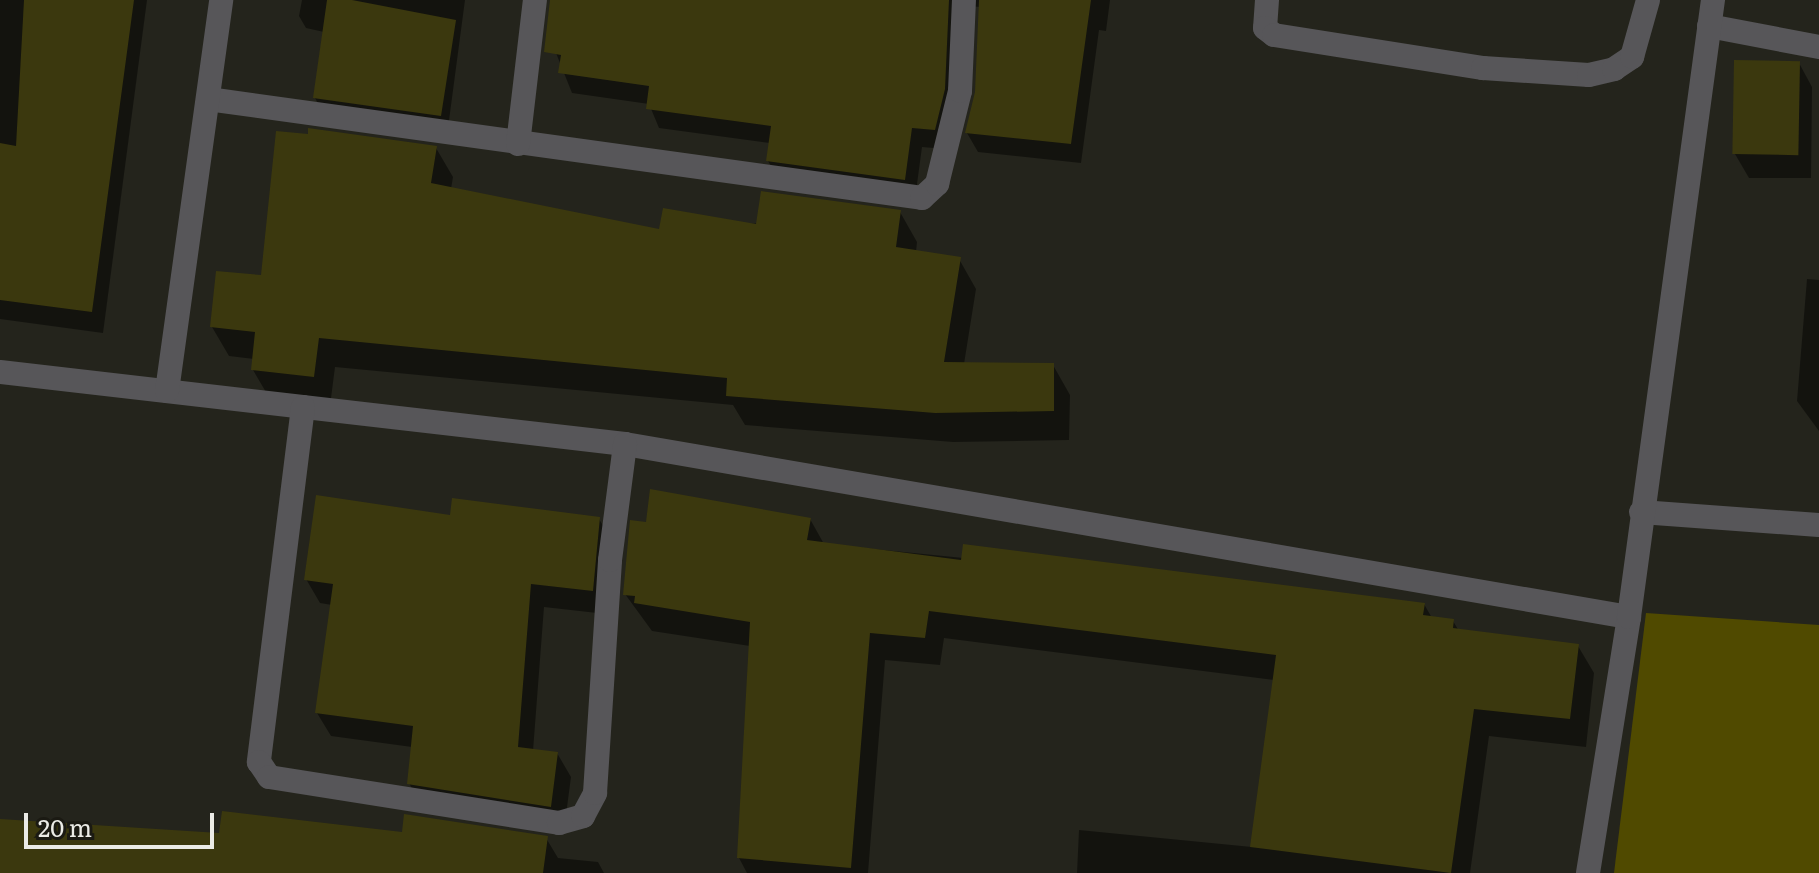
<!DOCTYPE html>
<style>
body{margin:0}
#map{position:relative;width:1819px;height:873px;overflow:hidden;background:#24241c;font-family:Literata,serif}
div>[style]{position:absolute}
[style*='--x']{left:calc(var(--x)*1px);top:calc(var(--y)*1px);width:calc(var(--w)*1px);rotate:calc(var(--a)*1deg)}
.green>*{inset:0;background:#504a00}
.shadow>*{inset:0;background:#0007}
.building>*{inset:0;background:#3b380e;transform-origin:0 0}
.minor>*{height:24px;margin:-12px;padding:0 12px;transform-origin:12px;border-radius:12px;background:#575659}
span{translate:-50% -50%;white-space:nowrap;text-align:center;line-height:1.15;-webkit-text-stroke:8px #1b1a13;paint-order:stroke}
.scale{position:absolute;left:24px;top:813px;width:190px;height:36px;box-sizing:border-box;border:4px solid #ebebe6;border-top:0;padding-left:10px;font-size:24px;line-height:28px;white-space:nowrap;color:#ebebe6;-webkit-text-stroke:6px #1b1a13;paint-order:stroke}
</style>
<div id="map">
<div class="green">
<div style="clip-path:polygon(1646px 613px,1819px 625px,1819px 873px,1614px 873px)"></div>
</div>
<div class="shadow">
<div style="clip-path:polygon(0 0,147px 0,103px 333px,0 319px)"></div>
<div style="clip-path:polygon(302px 0,465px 0,448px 128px,322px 111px,315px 98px,324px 32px,306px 28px,299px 16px)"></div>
<div style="clip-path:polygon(562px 0,1110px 0,1106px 31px,1099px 30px,1081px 163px,978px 152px,967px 133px,977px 92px,981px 7px,967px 6px,945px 149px,922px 147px,915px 199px,779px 180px,768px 161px,770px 143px,659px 128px,649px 104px,572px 93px,556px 53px)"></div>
<div style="clip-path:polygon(1799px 63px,1812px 87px,1811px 178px,1749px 178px,1735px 154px)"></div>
<div style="clip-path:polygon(436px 148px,453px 177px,451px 189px,661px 231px,900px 212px,917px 242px,916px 252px,959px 259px,976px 289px,964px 364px,1053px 365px,1070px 395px,1069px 440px,953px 442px,745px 425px,733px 405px,335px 367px,330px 406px,270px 399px,253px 370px,254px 359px,229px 356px,212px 327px,263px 277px)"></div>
<div style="clip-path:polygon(1807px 279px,1819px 280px,1819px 431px,1797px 401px)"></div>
<div style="clip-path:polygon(452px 517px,599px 519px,613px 542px,606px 614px,544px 607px,533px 751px,557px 753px,571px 777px,564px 830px,422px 807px,409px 783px,412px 747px,331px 736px,317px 713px,332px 605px,320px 603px,306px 579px)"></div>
<div style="clip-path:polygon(810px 519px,824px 544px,1424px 604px,1432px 618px,1453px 621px,1459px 631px,1578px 646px,1594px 673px,1586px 747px,1489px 736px,1470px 873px,1077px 873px,1079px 830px,1252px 847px,1274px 680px,944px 638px,940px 665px,885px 660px,868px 873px,747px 873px,739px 858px,750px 646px,652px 631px,625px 594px)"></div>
<div style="clip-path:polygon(0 821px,220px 835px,546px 838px,558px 858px,598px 862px,604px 873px,0 873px)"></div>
</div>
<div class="building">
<div style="clip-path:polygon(24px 0,134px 0,92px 312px,0 300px,0 143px,16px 146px)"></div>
<div style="clip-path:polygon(327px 0,352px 0,456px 20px,441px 116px,313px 98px)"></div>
<div style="clip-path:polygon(550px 0,949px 0,945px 89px,935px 130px,912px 128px,905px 180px,766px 161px,771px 126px,646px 109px,649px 86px,558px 73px,561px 55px,544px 52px)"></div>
<div style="clip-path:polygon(979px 0,1091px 0,1071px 144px,965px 133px,975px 92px)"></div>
<div style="left:1734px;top:60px;width:66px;height:94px;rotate:1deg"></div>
<div style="clip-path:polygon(308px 128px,437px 146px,431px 183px,659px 229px,663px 208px,756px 224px,761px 191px,901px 210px,896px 247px,961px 257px,944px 362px,1054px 363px,1054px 411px,935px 413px,726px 396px,727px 378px,319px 338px,314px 377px,251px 370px,255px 332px,210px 327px,216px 271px,261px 275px,276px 131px,308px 134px)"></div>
<div style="clip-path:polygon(650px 489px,811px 518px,807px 540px,961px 560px,963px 544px,1425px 603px,1423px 615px,1454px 619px,1453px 628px,1579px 644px,1570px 719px,1474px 709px,1451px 873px,1250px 847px,1276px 655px,929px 611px,925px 638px,870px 633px,851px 868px,737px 858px,750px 622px,634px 603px,635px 596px,623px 595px,630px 520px,646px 522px)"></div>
<div style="clip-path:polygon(316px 495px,450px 515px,452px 498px,600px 517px,593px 591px,531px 584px,518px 747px,558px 752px,551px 807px,407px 784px,413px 726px,315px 713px,333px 584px,304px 580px)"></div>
<div style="clip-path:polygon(222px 811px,402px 832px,404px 814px,548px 836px,543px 873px,0 873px,0 819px,219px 833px)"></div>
</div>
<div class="minor">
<div style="--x:1267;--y:0;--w:28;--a:94"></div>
<div style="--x:1265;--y:28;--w:11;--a:38"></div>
<div style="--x:1274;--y:35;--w:212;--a:9"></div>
<div style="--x:1483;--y:68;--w:106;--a:3.8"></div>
<div style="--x:1589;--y:75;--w:26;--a:-13"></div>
<div style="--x:1614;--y:69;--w:22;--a:-34"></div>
<div style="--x:1632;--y:57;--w:59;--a:-74.3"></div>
<div style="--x:1709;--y:26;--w:112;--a:10.8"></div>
<div style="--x:208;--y:99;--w:721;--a:7.89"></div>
<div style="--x:922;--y:198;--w:21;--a:-43"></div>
<div style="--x:937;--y:184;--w:96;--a:-76.1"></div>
<div style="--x:960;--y:91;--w:91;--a:-87.5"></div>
<div style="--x:518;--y:144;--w:145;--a:-83.3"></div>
<div style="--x:0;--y:372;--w:629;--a:6.57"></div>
<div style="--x:625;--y:444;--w:1019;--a:9.78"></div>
<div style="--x:167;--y:391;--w:395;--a:-82.1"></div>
<div style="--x:303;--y:407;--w:358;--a:97.1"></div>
<div style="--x:259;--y:762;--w:18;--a:56"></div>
<div style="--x:269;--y:777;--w:294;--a:9"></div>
<div style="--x:559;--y:823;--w:25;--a:-16"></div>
<div style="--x:583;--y:816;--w:26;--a:-62"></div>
<div style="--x:595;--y:793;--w:233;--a:-86.3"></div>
<div style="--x:610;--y:560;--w:117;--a:-82.6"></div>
<div style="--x:1641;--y:512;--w:178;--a:4.2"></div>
<div style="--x:1588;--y:873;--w:259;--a:-80.9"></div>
<div style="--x:1629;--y:617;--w:623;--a:-82.25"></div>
</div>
<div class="scale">20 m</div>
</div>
